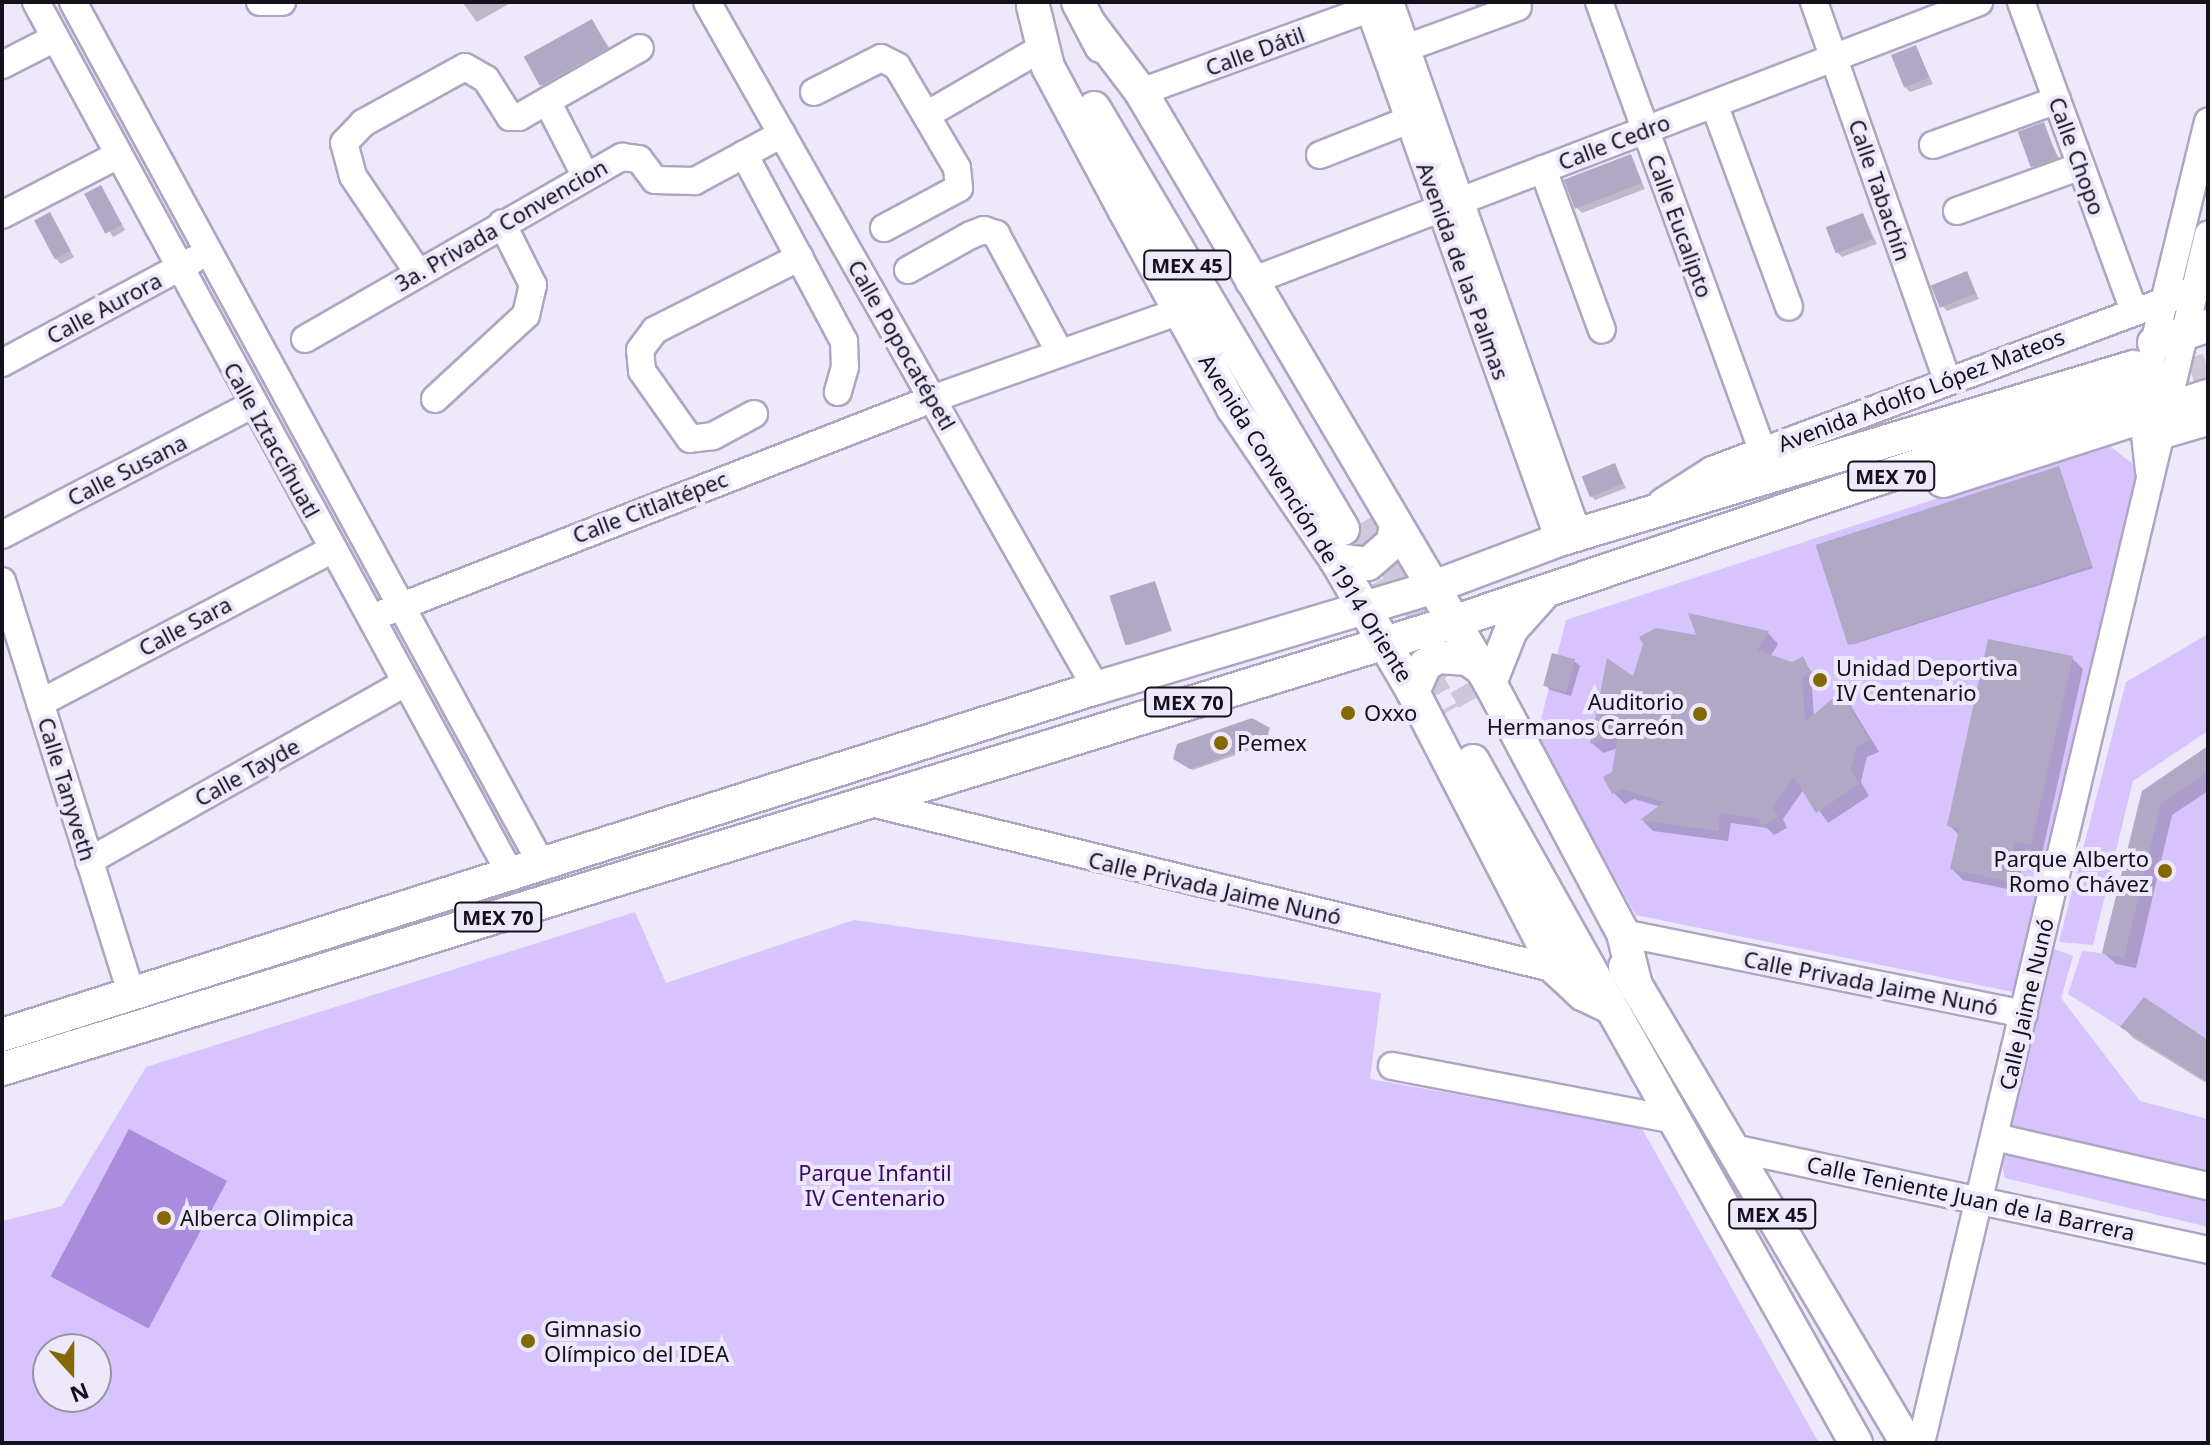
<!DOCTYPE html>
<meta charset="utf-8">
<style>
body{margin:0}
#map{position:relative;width:2210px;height:1445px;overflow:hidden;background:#eee8fb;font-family:"Noto Sans",sans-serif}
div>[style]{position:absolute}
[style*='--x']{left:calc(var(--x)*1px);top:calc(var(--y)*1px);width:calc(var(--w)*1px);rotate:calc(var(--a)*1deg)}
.green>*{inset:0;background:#d7c3fe}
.water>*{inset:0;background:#a98cdc;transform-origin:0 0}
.shadow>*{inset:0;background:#0003;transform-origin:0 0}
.building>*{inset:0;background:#b1a8c6;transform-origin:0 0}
.major-tunnel>*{height:32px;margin-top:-16px;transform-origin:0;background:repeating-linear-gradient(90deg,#cdc8da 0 32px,transparent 0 48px)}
.roads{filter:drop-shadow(2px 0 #afa5c3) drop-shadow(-2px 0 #afa5c3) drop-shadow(0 2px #afa5c3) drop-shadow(0 -2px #afa5c3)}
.minor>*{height:26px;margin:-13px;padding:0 13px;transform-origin:13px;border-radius:13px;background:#fff}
.major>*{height:32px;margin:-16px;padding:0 16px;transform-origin:16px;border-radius:16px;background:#fff}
.dots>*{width:22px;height:22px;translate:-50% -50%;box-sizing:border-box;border:4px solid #eee8fb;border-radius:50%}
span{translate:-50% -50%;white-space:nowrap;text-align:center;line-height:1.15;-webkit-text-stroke:8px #eee8fb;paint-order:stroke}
.shield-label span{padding:2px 6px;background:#eee8fb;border:2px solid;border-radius:6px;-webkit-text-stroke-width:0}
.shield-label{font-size:20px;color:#15111c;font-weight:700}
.street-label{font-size:22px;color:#15111c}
.poi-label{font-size:22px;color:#15111c}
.left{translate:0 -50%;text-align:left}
.right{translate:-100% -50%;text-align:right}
.park-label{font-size:22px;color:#3a0769}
.frame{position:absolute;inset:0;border:4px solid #15111c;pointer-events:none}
.north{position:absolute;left:32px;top:1333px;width:80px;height:80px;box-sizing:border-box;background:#eee8fb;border:2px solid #9792a2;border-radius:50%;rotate:159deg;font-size:22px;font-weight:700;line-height:32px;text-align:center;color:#15111c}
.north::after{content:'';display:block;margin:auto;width:28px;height:36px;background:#846801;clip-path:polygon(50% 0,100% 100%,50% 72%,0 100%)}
</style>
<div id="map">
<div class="green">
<div style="clip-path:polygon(2106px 443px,2138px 468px,2018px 993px,1636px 915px,1536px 739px,1566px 620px)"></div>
<div style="clip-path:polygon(2208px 634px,2208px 731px,2133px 781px,2093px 945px,2059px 942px,2126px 682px)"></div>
<div style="clip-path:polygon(2208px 746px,2208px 1082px,2068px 994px,2082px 951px,2102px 953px,2142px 791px)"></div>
<div style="clip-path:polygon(evenodd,635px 912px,666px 983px,854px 920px,1381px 993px,1370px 1079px,1641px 1127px,1819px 1443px,2px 1443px,2px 1221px,62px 1206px,146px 1067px,635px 912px,48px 1349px,96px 1349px,96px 1397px,48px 1397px,48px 1349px)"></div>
<div style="clip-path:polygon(2054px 949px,2073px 956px,2061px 998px,2140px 1101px,2208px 1119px,2208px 1227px,2005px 1178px,2002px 1164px)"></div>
</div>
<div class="water">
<div style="left:129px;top:1129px;width:111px;height:167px;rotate:28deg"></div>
</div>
<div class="shadow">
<div style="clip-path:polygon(462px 2px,512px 2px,477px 22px)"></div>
<div style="clip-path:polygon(1473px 2px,1500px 2px,1480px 11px)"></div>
<div style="clip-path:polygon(592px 22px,615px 56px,551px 93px,542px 85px)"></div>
<div style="clip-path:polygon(1916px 47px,1933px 84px,1910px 92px,1905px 87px)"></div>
<div style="clip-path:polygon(2043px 124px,2061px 163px,2038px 171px,2033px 166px)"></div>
<div style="clip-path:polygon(1630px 156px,1645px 189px,1582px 213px,1577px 208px)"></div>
<div style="left:100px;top:188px;width:49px;height:14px;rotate:59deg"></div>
<div style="clip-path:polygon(49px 214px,74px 257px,61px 264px,56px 259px)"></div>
<div style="clip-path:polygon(1863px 215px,1877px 244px,1842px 257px,1837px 252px)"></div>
<div style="clip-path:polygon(1966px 273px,1979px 299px,1947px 311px,1942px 306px)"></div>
<div style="clip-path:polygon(1614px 465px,1626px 488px,1595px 500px,1590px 495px)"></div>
<div style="clip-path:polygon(2060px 470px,2093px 568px,1851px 645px)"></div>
<div style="clip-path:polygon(1155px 583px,1172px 631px,1129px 645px,1127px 643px)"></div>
<div style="clip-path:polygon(1691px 616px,1768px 633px,1778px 644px,1770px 657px,1792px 664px,1802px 659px,1821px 684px,1812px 688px,1814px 717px,1840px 695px,1851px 706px,1879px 752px,1867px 757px,1861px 782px,1869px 796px,1828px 823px,1804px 789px,1783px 819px,1787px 828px,1774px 835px,1767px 828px,1731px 823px,1728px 841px,1653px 831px,1643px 821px,1661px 807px,1634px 799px,1625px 804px,1614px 793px,1606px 778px,1614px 774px,1618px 748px,1603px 753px,1592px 743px,1634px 679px,1699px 637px)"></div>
<div style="clip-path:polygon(2072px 658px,2083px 669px,2042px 854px,2026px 850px,2017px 891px,1963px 880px,1952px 869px,1960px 836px,1949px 825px)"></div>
<div style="clip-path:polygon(1574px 661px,1580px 666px,1571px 696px,1550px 690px,1545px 685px)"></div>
<div style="clip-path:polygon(1269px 729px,1267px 744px,1193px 770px,1178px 761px)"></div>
<div style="clip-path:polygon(2208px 749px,2208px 791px,2172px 815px,2136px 968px,2116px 964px,2104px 953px,2144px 792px)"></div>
<div style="clip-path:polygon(2122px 1026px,2208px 1042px,2208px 1084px,2133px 1038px)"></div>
</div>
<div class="building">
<div style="left:592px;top:19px;width:33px;height:78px;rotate:61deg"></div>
<div style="left:1916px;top:45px;width:35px;height:27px;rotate:68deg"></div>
<div style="left:2044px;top:122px;width:38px;height:28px;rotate:70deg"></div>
<div style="left:1631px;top:154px;width:31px;height:72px;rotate:69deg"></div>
<div style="left:101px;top:185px;width:45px;height:19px;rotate:62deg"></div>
<div style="left:50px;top:212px;width:44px;height:18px;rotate:62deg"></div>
<div style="left:1863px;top:213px;width:28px;height:40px;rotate:69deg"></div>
<div style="left:1967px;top:271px;width:24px;height:39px;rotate:68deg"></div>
<div style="left:1615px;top:463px;width:22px;height:36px;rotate:68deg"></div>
<div style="left:2059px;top:466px;width:105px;height:256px;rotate:72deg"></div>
<div style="left:1155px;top:581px;width:52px;height:48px;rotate:72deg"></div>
<div style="clip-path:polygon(1688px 613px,1769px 631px,1757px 650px,1792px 662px,1803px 656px,1811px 673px,1802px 677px,1805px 722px,1840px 692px,1870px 741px,1857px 746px,1851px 769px,1859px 784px,1816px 813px,1794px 777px,1773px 807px,1778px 816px,1762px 826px,1758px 818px,1720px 813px,1718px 831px,1640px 820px,1664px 802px,1622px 789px,1612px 794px,1603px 777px,1612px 772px,1618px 734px,1590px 744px,1607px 658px,1633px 676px,1643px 644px,1639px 637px,1656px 628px,1696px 635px)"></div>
<div style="clip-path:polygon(1988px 639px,2073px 656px,2031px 845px,2015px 841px,2007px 881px,1950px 869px,1959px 829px,1947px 826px)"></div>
<div style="left:1552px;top:653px;width:24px;height:34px;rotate:15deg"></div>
<div style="clip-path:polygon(1252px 718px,1270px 728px,1265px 742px,1190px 769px,1173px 759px,1177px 744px)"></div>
<div style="clip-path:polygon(2208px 746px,2208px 772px,2161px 804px,2124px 958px,2102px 953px,2142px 791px)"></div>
<div style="clip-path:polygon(2144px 997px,2208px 1040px,2208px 1082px,2120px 1027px)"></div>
</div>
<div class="major-tunnel">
<div style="--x:2146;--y:389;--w:65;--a:-17.9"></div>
<div style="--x:1368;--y:519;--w:209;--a:59.9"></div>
<div style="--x:1350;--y:542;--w:196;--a:60.7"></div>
</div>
<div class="roads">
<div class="minor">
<div style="--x:36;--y:2;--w:996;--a:61.45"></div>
<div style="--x:73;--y:2;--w:984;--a:61.48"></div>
<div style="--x:260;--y:2;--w:22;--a:0"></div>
<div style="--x:707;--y:2;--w:789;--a:60.44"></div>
<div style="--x:1367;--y:2;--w:571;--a:70.36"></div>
<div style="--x:1390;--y:2;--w:565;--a:70.57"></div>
<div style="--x:1599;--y:2;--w:478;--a:70"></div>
<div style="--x:1814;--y:2;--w:400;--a:70.6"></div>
<div style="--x:2021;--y:2;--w:328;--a:69.9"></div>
<div style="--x:1406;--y:48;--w:119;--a:-20.1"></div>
<div style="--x:2;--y:65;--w:59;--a:-27"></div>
<div style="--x:814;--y:92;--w:75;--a:-26.9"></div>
<div style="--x:881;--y:58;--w:18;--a:27"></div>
<div style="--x:897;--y:66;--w:118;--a:59.5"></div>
<div style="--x:957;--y:168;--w:20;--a:84"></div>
<div style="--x:959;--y:188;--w:85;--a:151.9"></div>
<div style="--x:1141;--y:92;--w:243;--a:-20"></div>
<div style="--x:547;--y:101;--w:83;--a:62.8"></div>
<div style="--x:1714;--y:104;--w:216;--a:69.7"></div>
<div style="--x:928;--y:114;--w:132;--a:-30.1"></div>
<div style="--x:1933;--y:145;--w:132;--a:-19.9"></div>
<div style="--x:744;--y:154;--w:212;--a:61.9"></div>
<div style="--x:844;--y:341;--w:26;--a:88"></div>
<div style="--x:845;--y:367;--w:26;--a:106"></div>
<div style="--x:1320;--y:155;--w:96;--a:-21.5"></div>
<div style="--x:1543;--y:169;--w:171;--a:69.9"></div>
<div style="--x:1957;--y:211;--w:132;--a:-19.9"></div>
<div style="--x:2;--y:215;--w:131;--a:-27.3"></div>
<div style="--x:908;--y:270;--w:72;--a:-29.1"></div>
<div style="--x:971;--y:235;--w:14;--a:-21"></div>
<div style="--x:984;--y:230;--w:13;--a:18"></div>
<div style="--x:996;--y:234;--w:133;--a:61.7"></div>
<div style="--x:417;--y:271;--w:115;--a:-124"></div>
<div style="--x:353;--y:176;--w:34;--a:-105"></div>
<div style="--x:344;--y:143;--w:28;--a:-46"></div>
<div style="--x:363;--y:123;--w:116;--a:-28.8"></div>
<div style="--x:465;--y:67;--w:24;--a:30"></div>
<div style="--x:486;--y:79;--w:45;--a:57.7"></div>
<div style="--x:510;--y:117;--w:9;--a:0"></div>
<div style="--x:519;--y:117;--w:139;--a:-29.7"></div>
<div style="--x:1249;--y:282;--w:782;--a:-20.98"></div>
<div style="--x:305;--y:339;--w:366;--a:-29.9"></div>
<div style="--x:622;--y:157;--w:17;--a:7"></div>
<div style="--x:639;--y:159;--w:26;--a:53"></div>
<div style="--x:655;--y:180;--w:40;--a:1.4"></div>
<div style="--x:695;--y:181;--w:99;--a:-28.4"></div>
<div style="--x:2;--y:363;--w:217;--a:-28.3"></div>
<div style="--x:435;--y:399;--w:124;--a:-42.7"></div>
<div style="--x:526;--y:315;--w:31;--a:-77"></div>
<div style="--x:533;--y:285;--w:69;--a:-116.6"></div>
<div style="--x:754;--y:414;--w:47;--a:151.8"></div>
<div style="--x:713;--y:436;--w:23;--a:173"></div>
<div style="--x:690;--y:439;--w:83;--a:-125.2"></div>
<div style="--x:642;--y:371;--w:21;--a:-95"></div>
<div style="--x:640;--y:350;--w:25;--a:-53"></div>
<div style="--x:655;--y:330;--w:162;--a:-26.7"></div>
<div style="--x:2146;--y:440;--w:65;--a:-16.2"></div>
<div style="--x:2149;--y:471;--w:54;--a:-96.3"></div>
<div style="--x:2143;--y:417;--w:75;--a:-81.5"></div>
<div style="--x:2154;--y:343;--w:228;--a:-76.3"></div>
<div style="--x:1662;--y:502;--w:59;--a:-32.6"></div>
<div style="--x:1712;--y:470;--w:526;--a:-20.47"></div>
<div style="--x:2;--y:535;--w:282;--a:-27.5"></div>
<div style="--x:2;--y:581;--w:435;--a:72.6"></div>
<div style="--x:384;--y:613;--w:588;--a:-21.33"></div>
<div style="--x:932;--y:399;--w:263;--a:-19.5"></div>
<div style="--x:40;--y:703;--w:329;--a:-27.7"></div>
<div style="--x:875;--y:804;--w:701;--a:13.62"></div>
<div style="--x:89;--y:861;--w:363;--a:-29.4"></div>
<div style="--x:1623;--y:933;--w:409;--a:11.4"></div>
<div style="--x:1392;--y:1066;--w:283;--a:10.8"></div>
<div style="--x:1995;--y:1137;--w:219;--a:13"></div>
<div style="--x:1733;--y:1148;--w:486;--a:12.1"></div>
<div style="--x:1921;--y:1443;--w:1242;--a:-76.64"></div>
</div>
<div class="major">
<div style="--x:1078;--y:2;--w:50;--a:62.4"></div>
<div style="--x:1033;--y:6;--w:63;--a:76.2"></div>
<div style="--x:1048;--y:67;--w:163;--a:61.9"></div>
<div style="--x:1125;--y:211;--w:225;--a:61.3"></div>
<div style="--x:1233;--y:408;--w:184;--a:55.9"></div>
<div style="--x:1336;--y:560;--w:153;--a:59.7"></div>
<div style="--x:1413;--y:692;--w:312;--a:62.7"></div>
<div style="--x:1556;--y:969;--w:37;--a:43"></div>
<div style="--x:1583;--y:994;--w:30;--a:26"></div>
<div style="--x:1091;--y:26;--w:83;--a:52.9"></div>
<div style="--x:1141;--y:92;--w:686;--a:59.44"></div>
<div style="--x:1490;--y:683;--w:283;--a:62"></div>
<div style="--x:1623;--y:933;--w:55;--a:76.2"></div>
<div style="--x:1094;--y:108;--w:489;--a:59.4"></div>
<div style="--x:2154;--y:343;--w:57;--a:-17.5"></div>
<div style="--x:1943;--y:481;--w:278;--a:-17.8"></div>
<div style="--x:1336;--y:560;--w:32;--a:7"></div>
<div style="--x:1368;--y:564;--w:32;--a:-41"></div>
<div style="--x:1392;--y:543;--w:16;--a:-76"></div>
<div style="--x:1490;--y:683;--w:57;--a:-68.4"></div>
<div style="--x:1511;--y:630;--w:47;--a:-48.5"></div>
<div style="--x:1413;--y:692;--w:30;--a:-66"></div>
<div style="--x:1425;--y:665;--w:15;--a:-32"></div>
<div style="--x:1438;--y:657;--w:30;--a:4"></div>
<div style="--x:1468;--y:659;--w:14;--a:36"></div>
<div style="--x:1473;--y:761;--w:782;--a:60.68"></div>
<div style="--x:1625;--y:967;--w:553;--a:59.36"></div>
<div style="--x:2;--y:1035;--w:1148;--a:-17.6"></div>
<div style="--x:1096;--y:688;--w:350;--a:-16.6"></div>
<div style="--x:1431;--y:588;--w:137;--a:-20.6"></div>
<div style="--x:1559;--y:540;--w:600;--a:-16.77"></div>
<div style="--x:2;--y:1069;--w:1515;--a:-17.12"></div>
<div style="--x:1450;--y:623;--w:727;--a:-18.61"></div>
</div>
</div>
<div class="dots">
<div style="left:1820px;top:680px;background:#846801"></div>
<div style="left:1348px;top:713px;background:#846801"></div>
<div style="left:1700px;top:714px;background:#846801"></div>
<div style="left:1221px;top:743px;background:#846801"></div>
<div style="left:2165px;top:871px;background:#846801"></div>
<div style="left:164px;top:1218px;background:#846801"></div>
<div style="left:528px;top:1341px;background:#846801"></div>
</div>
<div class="shield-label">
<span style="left:1187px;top:265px">MEX 45</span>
<span style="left:1891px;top:476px">MEX 70</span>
<span style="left:1188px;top:702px">MEX 70</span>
<span style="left:498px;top:917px">MEX 70</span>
<span style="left:1772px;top:1214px">MEX 45</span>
</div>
<div class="street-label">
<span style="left:1255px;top:51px;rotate:-20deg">Calle Dátil</span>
<span style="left:1614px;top:142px;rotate:-21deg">Calle Cedro</span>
<span style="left:2077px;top:156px;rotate:70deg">Calle Chopo</span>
<span style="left:1880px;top:190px;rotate:71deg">Calle Tabachín</span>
<span style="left:501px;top:225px;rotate:-30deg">3a. Privada Convencion</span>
<span style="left:1680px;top:226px;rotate:70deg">Calle Eucalipto</span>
<span style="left:1463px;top:271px;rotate:70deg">Avenida de las Palmas</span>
<span style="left:104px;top:308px;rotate:-28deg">Calle Aurora</span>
<span style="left:902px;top:345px;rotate:60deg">Calle Popocatépetl</span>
<span style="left:1921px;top:390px;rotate:-21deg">Avenida Adolfo López Mateos</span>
<span style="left:272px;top:440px;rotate:61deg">Calle Iztaccíhuatl</span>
<span style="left:127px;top:470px;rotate:-27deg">Calle Susana</span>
<span style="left:650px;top:507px;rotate:-21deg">Calle Citlaltépec</span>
<span style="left:1306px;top:518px;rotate:58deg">Avenida Convención de 1914 Oriente</span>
<span style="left:185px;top:626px;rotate:-28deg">Calle Sara</span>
<span style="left:247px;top:772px;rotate:-29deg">Calle Tayde</span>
<span style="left:67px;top:789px;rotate:73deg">Calle Tanyveth</span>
<span style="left:1215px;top:888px;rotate:13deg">Calle Privada Jaime Nunó</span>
<span style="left:1871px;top:983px;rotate:11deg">Calle Privada Jaime Nunó</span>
<span style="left:2026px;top:1004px;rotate:-77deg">Calle Jaime Nunó</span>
<span style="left:1971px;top:1198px;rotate:12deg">Calle Teniente Juan de la Barrera</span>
</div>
<div class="poi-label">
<span class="left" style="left:1836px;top:680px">Unidad Deportiva<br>IV Centenario</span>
<span class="right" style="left:1684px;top:714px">Auditorio<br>Hermanos Carreón</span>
<span class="left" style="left:1364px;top:713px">Oxxo</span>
<span class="left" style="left:1237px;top:743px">Pemex</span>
<span class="right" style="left:2149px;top:871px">Parque Alberto<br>Romo Chávez</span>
<span class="left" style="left:180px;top:1218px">Alberca Olimpica</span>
<span class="left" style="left:544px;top:1341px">Gimnasio<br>Olímpico del IDEA</span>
</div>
<div class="park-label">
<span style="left:875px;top:1185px">Parque Infantil<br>IV Centenario</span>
</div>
<div class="frame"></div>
<div class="north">N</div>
</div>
